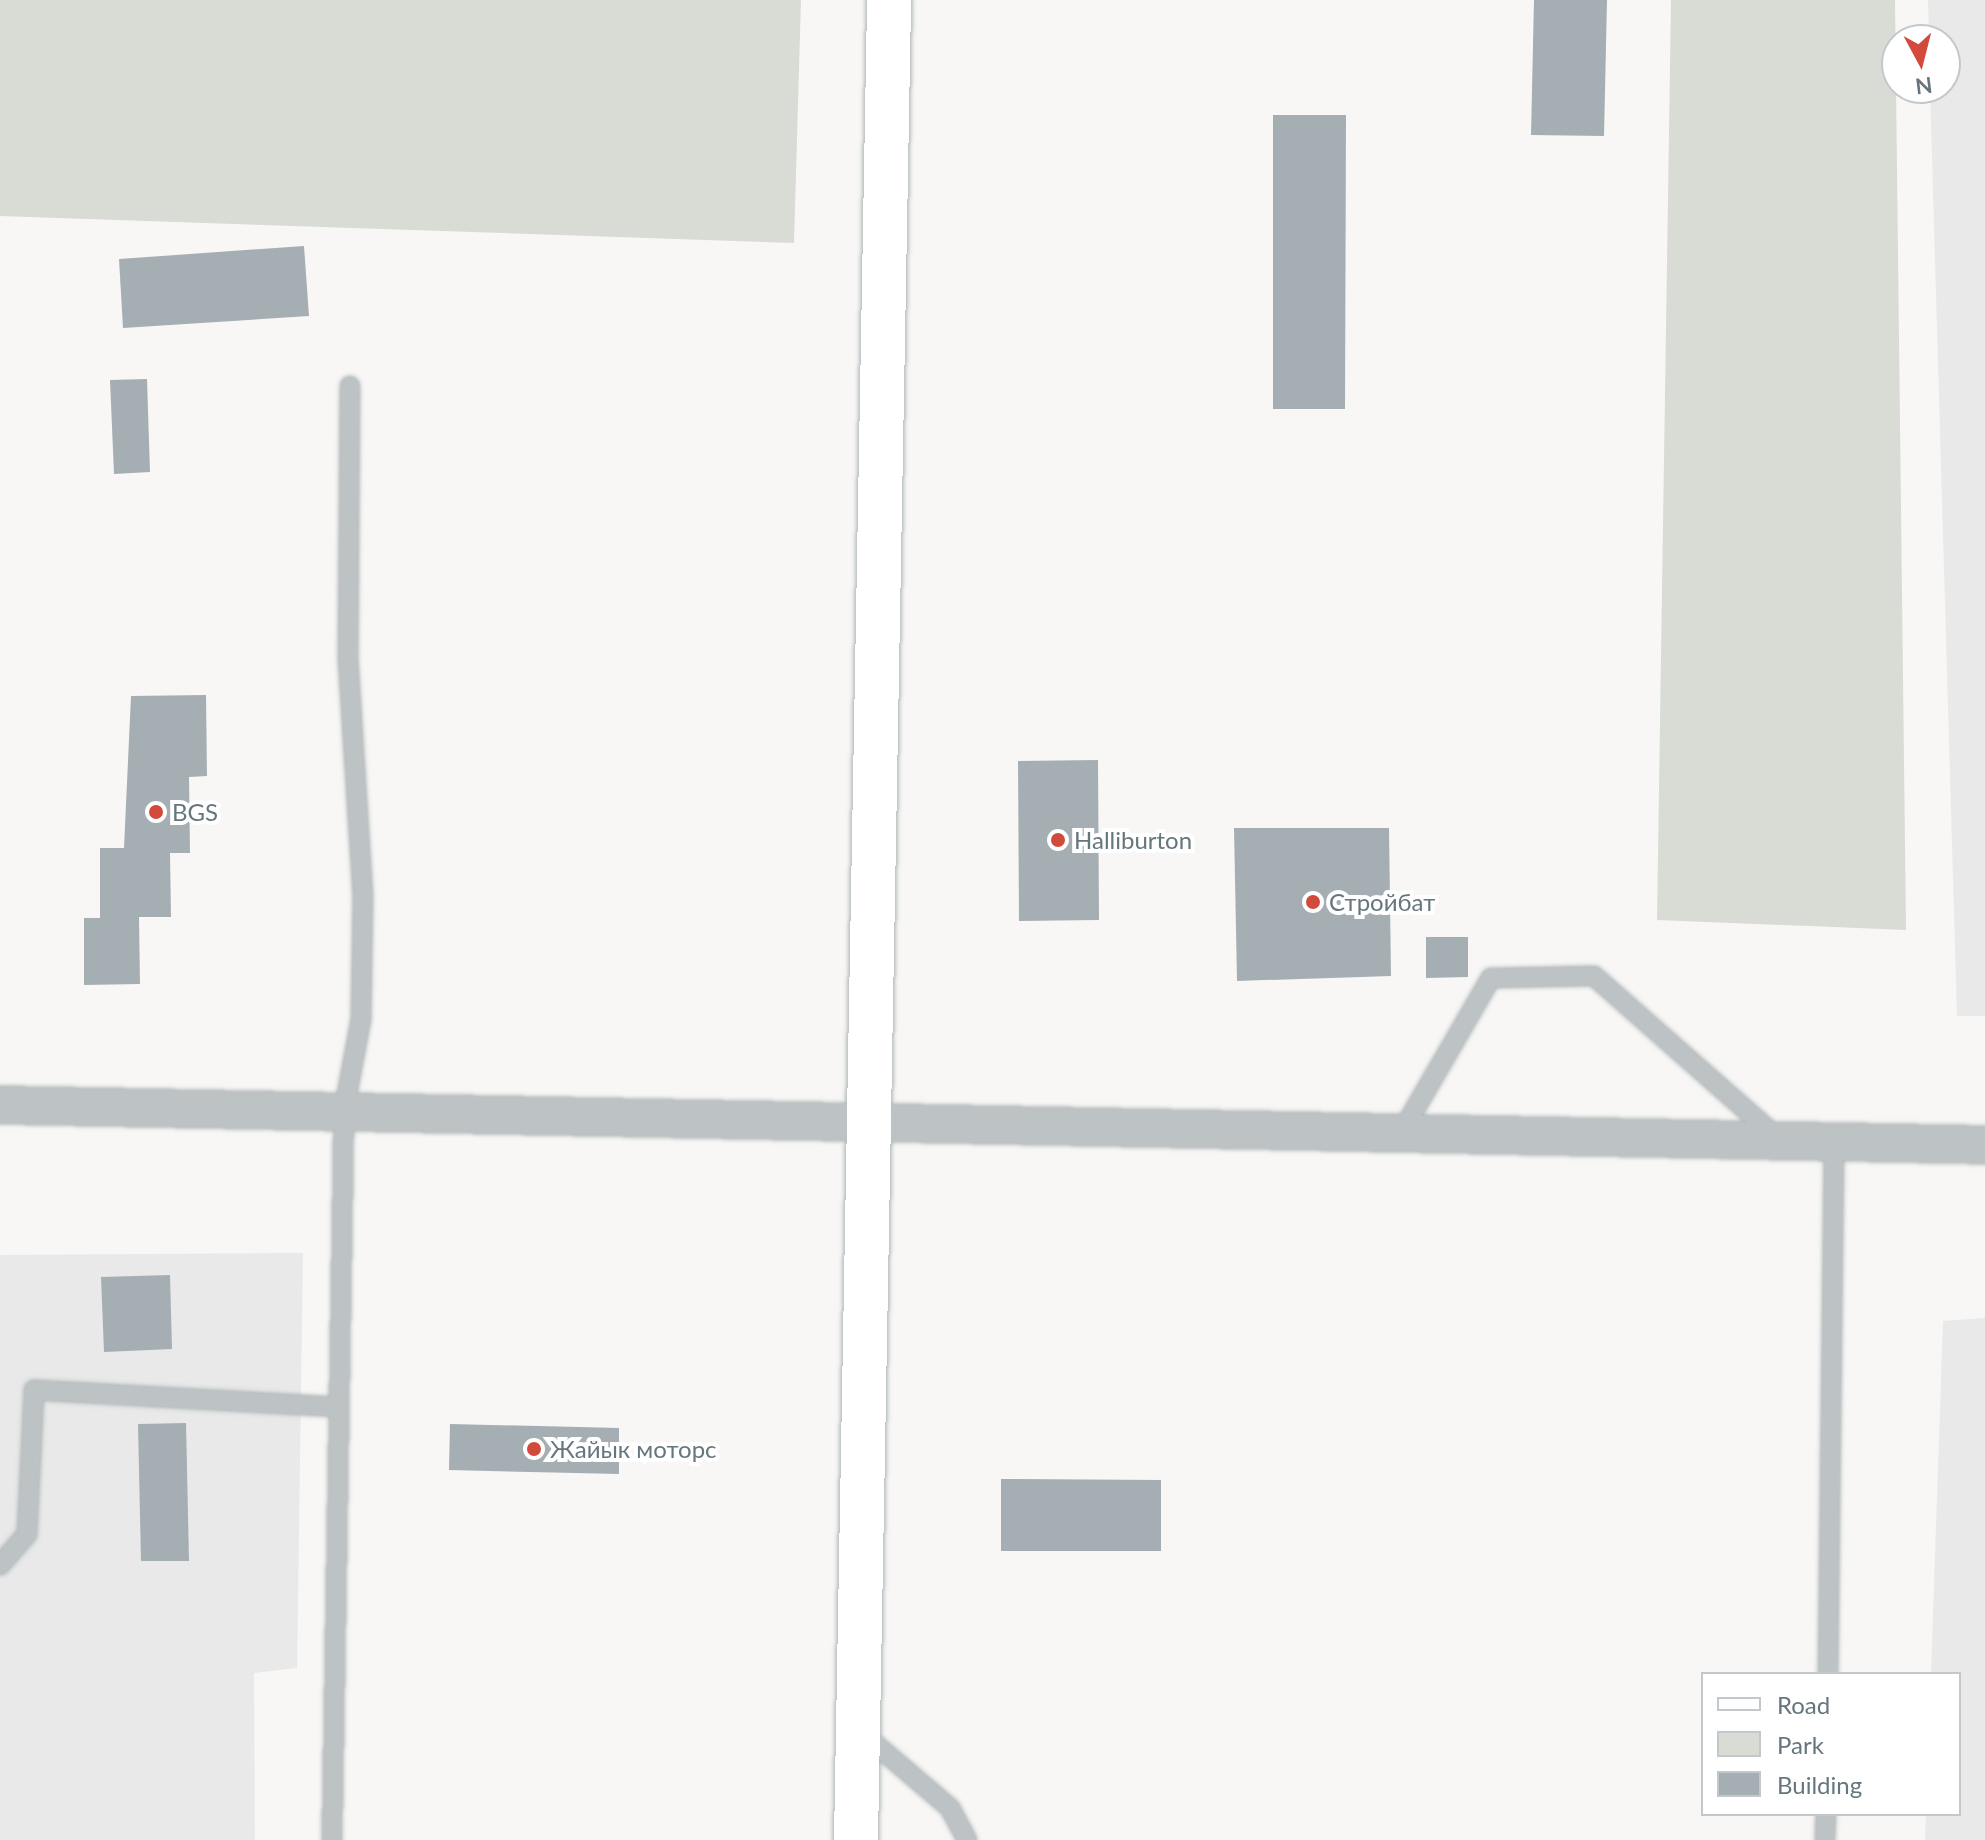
<!DOCTYPE html>
<meta charset="utf-8">
<style>
body{margin:0}
#map{position:relative;width:1985px;height:1840px;overflow:hidden;background:#f8f7f5;font-family:Lato,sans-serif}
div>[style]{position:absolute}
[style*='--x']{left:calc(var(--x)*1px);top:calc(var(--y)*1px);width:calc(var(--w)*1px);rotate:calc(var(--a)*1deg)}
.built>*{inset:0;background:#e8e9e8}
.green>*{inset:0;background:#d8dcd5}
.building>*{inset:0;background:#a5aeb2}
.roads{filter:drop-shadow(0 0 2px #afb6b9) drop-shadow(0 0 2px #afb6b9)}
.lane>*{height:18px;margin:-9px;padding:0 9px;transform-origin:9px;border-radius:9px;background:#bdc2c4}
.street>*{height:36px;margin:-18px;padding:0 18px;transform-origin:18px;border-radius:18px;background:#bdc2c4}
.secondary>*{height:44px;margin:-22px;padding:0 22px;transform-origin:22px;border-radius:22px;background:#fff}
.dots>*{width:22px;height:22px;translate:-50% -50%;box-sizing:border-box;border:4px solid #fff;border-radius:50%}
span{translate:-50% -50%;white-space:nowrap;text-align:center;line-height:1.15;-webkit-text-stroke:8px #fff;paint-order:stroke}
.poi-label{font-size:24px;color:#66767d}
.left{translate:0 -50%;text-align:left}
.legend{position:absolute;left:1701px;top:1672px;width:260px;height:144px;box-sizing:border-box;background:#fff;border:2px solid #c2c8cb;margin:0;padding:10px 14px;list-style:none;font-size:24px;color:#66767d}
.legend li{display:flex;align-items:center;gap:16px;height:40px}
.legend b{width:40px;border:2px solid #c2c8cb}
.north{position:absolute;left:1881px;top:24px;width:80px;height:80px;box-sizing:border-box;background:#fff;border:2px solid #c2c8cb;border-radius:50%;rotate:173deg;font-size:22px;font-weight:700;line-height:32px;text-align:center;color:#66767d}
.north::after{content:'';display:block;margin:auto;width:28px;height:36px;background:#d14a3c;clip-path:polygon(50% 0,100% 100%,50% 72%,0 100%)}
</style>
<div id="map">
<div class="built">
<div style="clip-path:polygon(1928px 0,1985px 0,1985px 1016px,1957px 1016px,1930px 88px,1945px 88px,1945px 40px,1929px 40px)"></div>
<div style="clip-path:polygon(303px 1253px,297px 1668px,254px 1673px,255px 1840px,0 1840px,0 1255px)"></div>
<div style="clip-path:polygon(1985px 1318px,1985px 1840px,1925px 1840px,1926px 1814px,1959px 1814px,1959px 1674px,1931px 1674px,1943px 1321px)"></div>
</div>
<div class="green">
<div style="clip-path:polygon(0 0,801px 0,794px 243px,0 216px)"></div>
<div style="clip-path:polygon(1671px 0,1895px 0,1906px 930px,1657px 920px)"></div>
</div>
<div class="building">
<div style="clip-path:polygon(1534px 0,1607px 0,1604px 136px,1531px 135px)"></div>
<div style="clip-path:polygon(1273px 115px,1346px 115px,1345px 409px,1273px 409px)"></div>
<div style="clip-path:polygon(304px 246px,309px 316px,123px 328px,119px 259px)"></div>
<div style="clip-path:polygon(147px 379px,150px 472px,114px 474px,110px 380px)"></div>
<div style="clip-path:polygon(206px 695px,207px 776px,189px 777px,190px 853px,170px 853px,171px 917px,139px 917px,140px 984px,84px 985px,84px 918px,100px 918px,100px 848px,124px 848px,131px 696px)"></div>
<div style="clip-path:polygon(1098px 760px,1099px 920px,1019px 921px,1018px 761px)"></div>
<div style="clip-path:polygon(1234px 828px,1389px 828px,1391px 976px,1237px 981px)"></div>
<div style="clip-path:polygon(1426px 937px,1468px 937px,1468px 977px,1426px 978px)"></div>
<div style="clip-path:polygon(170px 1275px,172px 1349px,104px 1352px,101px 1277px)"></div>
<div style="clip-path:polygon(186px 1423px,189px 1561px,141px 1561px,138px 1424px)"></div>
<div style="clip-path:polygon(450px 1424px,619px 1428px,619px 1474px,449px 1470px)"></div>
<div style="clip-path:polygon(1001px 1479px,1161px 1480px,1161px 1551px,1001px 1551px)"></div>
</div>
<div class="roads">
<div class="lane">
<div style="--x:1404;--y:1128;--w:173;--a:-59.9"></div>
<div style="--x:1491;--y:978;--w:103;--a:-1.1"></div>
<div style="--x:1594;--y:976;--w:245;--a:41.4"></div>
<div style="--x:0;--y:1565;--w:41;--a:-48.9"></div>
<div style="--x:27;--y:1534;--w:144;--a:-87.2"></div>
<div style="--x:34;--y:1390;--w:301;--a:3.2"></div>
<div style="--x:1828;--y:1674;--w:529;--a:-89.35"></div>
<div style="--x:861;--y:1732;--w:117;--a:40.5"></div>
<div style="--x:950;--y:1808;--w:36;--a:62"></div>
<div style="--x:332;--y:1840;--w:730;--a:-89.06"></div>
<div style="--x:344;--y:1110;--w:93;--a:-79.4"></div>
<div style="--x:361;--y:1019;--w:122;--a:-89.1"></div>
<div style="--x:363;--y:897;--w:240;--a:-93.6"></div>
<div style="--x:348;--y:657;--w:271;--a:-89.6"></div>
<div style="--x:1825;--y:1840;--w:26;--a:-88"></div>
</div>
<div class="street">
<div style="--x:0;--y:1105;--w:1985;--a:1.15"></div>
</div>
<div class="secondary">
<div style="--x:856;--y:1840;--w:1840;--a:-88.97"></div>
</div>
</div>
<div class="dots">
<div style="left:156px;top:812px;background:#d14a3c"></div>
<div style="left:1058px;top:840px;background:#d14a3c"></div>
<div style="left:1313px;top:902px;background:#d14a3c"></div>
<div style="left:534px;top:1449px;background:#d14a3c"></div>
</div>
<div class="poi-label">
<span class="left" style="left:172px;top:812px">BGS</span>
<span class="left" style="left:1074px;top:840px">Halliburton</span>
<span class="left" style="left:1329px;top:902px">Стройбат</span>
<span class="left" style="left:550px;top:1449px">Жайык моторс</span>
</div>
<ul class="legend">
<li><b style="height:10px;background:#fff"></b>Road</li>
<li><b style="height:22px;background:#d8dcd5"></b>Park</li>
<li><b style="height:22px;background:#a5aeb2"></b>Building</li>
</ul>
<div class="north">N</div>
</div>
